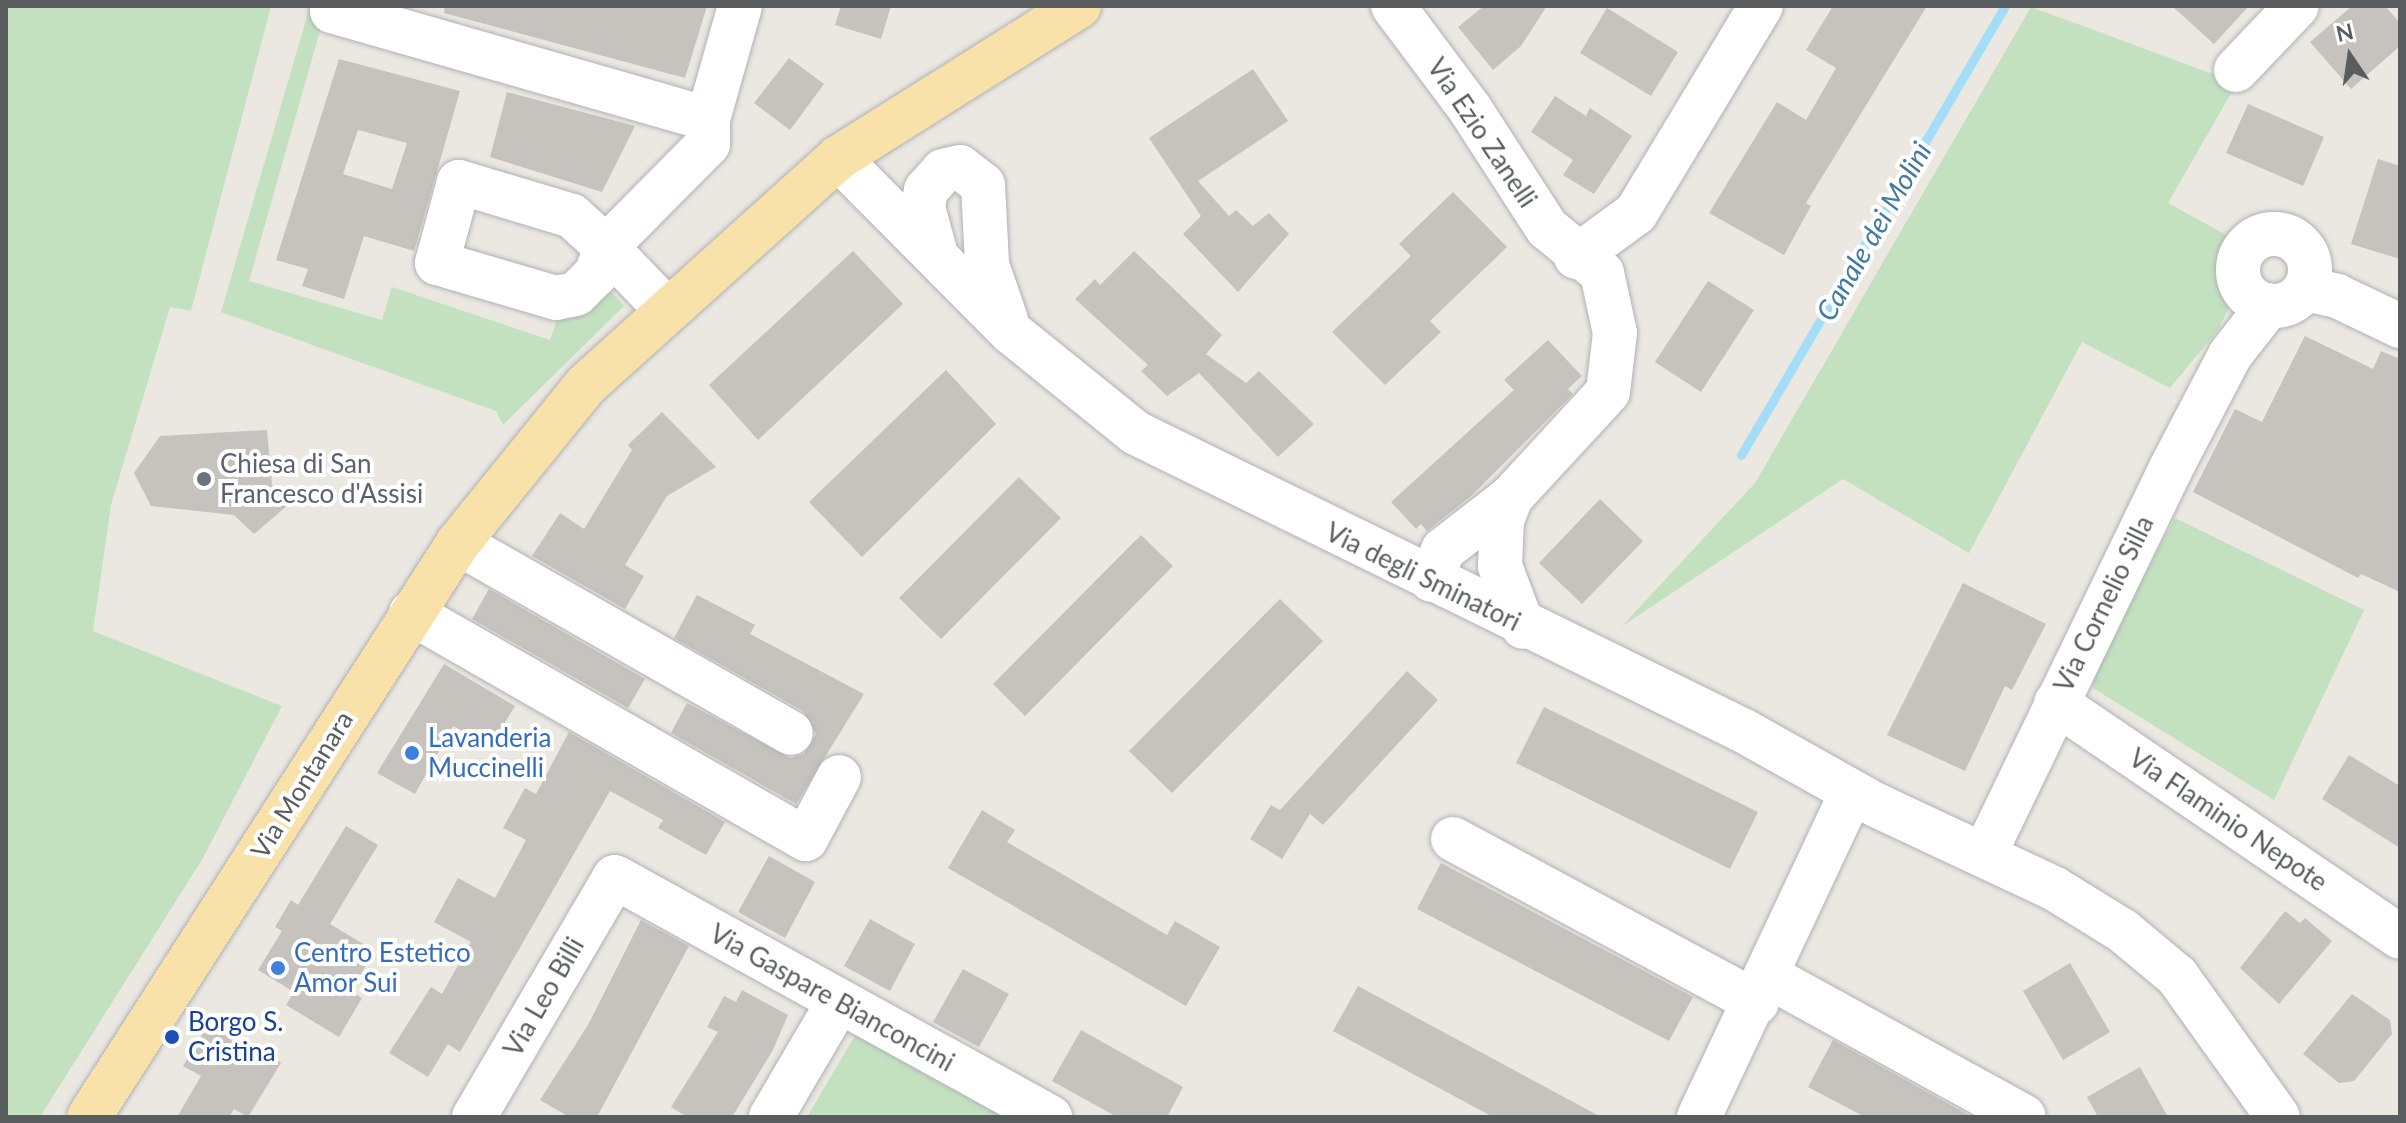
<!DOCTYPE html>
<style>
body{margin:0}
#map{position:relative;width:2406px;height:1123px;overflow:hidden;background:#ebe7e1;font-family:Lato,sans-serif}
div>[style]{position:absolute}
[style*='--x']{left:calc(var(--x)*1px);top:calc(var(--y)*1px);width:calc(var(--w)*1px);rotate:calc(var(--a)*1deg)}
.green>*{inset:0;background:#c3e1bf}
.stream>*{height:9px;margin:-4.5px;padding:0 4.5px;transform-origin:4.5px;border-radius:4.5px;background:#a4ddf7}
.building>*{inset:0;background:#c6c2bd}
.roads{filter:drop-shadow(0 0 2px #aeb2b5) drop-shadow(0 0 2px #aeb2b5)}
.minor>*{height:44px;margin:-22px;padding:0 22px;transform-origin:22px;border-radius:22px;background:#fff}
.minor>.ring{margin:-22px;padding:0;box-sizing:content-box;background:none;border:44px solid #fff;border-radius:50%}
.major>*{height:44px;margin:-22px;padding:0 22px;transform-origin:22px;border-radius:22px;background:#f8e2a9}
.dots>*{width:22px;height:22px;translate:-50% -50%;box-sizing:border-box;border:4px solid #fff;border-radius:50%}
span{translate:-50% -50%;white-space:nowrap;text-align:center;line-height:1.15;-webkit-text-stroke:8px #fff;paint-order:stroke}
.street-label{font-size:26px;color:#595d60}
.worship-label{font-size:26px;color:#5b616d}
.left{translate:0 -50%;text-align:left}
.shop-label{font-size:26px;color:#366cbe}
.transit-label{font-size:26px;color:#164399}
.water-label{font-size:28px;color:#417a9f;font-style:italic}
.frame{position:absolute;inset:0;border:8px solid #595d60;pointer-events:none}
.north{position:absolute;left:2310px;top:16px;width:80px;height:80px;-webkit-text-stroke:6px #fff;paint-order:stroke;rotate:347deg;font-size:22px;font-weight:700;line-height:32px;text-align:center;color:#595d60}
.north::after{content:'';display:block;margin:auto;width:28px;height:36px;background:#595d60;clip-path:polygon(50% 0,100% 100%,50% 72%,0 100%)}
</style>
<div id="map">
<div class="green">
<div style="clip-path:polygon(6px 6px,271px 6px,191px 311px,170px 307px,111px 505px,93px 631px,282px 706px,203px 858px,40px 1117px,6px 1117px)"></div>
<div style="clip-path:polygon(310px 6px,327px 6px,249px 281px,382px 320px,392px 287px,550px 340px,560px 311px,606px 285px,624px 306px,503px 425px,496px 411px,221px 312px)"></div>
<div style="clip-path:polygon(2031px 7px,2237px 83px,2168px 203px,2228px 236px,2219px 260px,2230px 305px,2218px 330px,2170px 388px,2082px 342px,1969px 553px,1843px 479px,1621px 627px,1755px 483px)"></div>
<div style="clip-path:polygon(2175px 518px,2364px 610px,2274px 800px,2093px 688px,2095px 666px)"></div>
<div style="clip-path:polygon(856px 1034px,1008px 1117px,807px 1117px)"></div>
</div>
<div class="stream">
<div style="--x:1741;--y:455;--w:521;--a:-59.55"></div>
</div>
<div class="building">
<div style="clip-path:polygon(445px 6px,707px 6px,685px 78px,444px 13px)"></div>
<div style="clip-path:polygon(841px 6px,891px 6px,881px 39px,835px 25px)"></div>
<div style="clip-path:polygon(1484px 6px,1547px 6px,1521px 46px,1493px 70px,1458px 27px)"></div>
<div style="clip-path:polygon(1833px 6px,1927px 6px,1806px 203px,1811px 206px,1784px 255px,1709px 213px,1777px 102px,1806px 120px,1836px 68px,1806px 50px)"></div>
<div style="clip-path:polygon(2172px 6px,2249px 6px,2214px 44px)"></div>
<div style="clip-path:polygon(2352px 6px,2385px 6px,2400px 23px,2400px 46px,2351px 89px,2310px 42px)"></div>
<div style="clip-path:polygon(1607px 8px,1678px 52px,1651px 96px,1580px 53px)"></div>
<div style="clip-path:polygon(789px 58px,824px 84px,790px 130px,754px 103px)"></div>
<div style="clip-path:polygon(evenodd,339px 59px,460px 91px,414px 251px,364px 236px,344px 299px,302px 286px,308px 269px,276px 260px,339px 59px,358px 130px,407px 143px,392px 189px,343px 174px,358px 130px)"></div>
<div style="clip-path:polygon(1253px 69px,1288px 121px,1198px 181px,1229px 216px,1236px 210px,1253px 226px,1269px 213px,1289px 234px,1238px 292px,1183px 234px,1201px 216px,1149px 138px)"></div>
<div style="clip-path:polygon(507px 92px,635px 126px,602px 192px,490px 157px)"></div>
<div style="clip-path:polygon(1555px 96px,1586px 116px,1590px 108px,1632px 136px,1594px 194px,1563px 175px,1573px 160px,1531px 132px)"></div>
<div style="clip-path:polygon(2248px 104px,2324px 137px,2303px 186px,2226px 153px)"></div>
<div style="clip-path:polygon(2378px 159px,2400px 166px,2400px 259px,2351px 244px)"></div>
<div style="clip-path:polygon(1453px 192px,1507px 247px,1430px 321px,1441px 332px,1385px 385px,1332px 332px,1411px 256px,1399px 244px)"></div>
<div style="clip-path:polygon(853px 251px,903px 304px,758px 440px,709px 385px)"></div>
<div style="clip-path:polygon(1134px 251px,1222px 335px,1206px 354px,1246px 383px,1259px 371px,1314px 424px,1278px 457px,1199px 373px,1167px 396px,1141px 371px,1148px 365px,1075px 299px,1095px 279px,1100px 285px)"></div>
<div style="clip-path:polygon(1708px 281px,1754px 310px,1701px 392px,1655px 362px)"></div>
<div style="clip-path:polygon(2305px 336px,2373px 369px,2381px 351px,2400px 359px,2400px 592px,2361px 574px,2358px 578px,2193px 492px,2235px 409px,2262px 422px)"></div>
<div style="clip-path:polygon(1548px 340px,1582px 376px,1568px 389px,1573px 394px,1471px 496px,1427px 531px,1421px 524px,1416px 529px,1391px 502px,1514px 390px,1504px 380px)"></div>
<div style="clip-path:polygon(946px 370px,996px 424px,862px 557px,809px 502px)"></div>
<div style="clip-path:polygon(662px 412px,716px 467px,667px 496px,625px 565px,644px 576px,625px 609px,532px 556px,560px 513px,584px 529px,632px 450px,628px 445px)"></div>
<div style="clip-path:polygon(267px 430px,272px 485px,294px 500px,254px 534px,234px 515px,151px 506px,134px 473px,160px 436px)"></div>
<div style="clip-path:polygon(1019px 477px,1061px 518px,941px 639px,899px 598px)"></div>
<div style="clip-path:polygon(1600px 499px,1643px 541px,1582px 604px,1539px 563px)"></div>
<div style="clip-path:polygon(1141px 535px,1173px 566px,1025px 716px,993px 684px)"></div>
<div style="clip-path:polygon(1963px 583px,2046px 624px,2012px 690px,2005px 686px,1965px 771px,1887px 735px)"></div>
<div style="clip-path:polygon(489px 589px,645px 679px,628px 708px,472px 619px)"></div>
<div style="clip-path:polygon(697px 595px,755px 625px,750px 634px,864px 694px,796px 804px,671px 733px,687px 703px,790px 758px,804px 754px,816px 734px,803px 711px,674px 638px)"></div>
<div style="clip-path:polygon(1280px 599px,1323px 641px,1172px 793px,1129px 751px)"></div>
<div style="clip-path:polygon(444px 664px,515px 706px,491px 746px,453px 726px,415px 794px,377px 773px)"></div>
<div style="clip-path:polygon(1407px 671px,1438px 700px,1323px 825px,1310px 814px,1282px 859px,1250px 839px,1271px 805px,1280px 810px)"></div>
<div style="clip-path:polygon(1544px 707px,1758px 812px,1730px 869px,1516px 763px)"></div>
<div style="clip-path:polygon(569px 732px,725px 822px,706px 855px,658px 828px,663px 820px,610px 791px,460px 1052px,448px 1044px,428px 1077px,389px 1053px,431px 987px,442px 994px,471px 942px,434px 922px,458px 878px,495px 898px,526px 840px,503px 828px,525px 788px,536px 794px)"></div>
<div style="clip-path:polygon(2349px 755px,2400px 786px,2400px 848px,2322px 799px)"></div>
<div style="clip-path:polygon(982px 810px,1015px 830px,1007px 842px,1167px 935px,1175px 921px,1220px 947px,1186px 1006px,948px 868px)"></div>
<div style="clip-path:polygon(346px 826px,378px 845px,330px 924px,375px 951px,351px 991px,362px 998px,339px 1037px,286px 1005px,294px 992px,258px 970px,282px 931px,275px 927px,291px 900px,298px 905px)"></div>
<div style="clip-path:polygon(769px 856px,815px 882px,785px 938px,738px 912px)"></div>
<div style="clip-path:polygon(1441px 863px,1693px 997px,1669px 1041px,1417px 909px)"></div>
<div style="clip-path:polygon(2285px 911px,2300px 923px,2305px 918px,2332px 941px,2279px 1004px,2240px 968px)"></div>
<div style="clip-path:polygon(870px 919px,915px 944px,890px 991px,844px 966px)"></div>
<div style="clip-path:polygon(641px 920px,689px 946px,597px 1117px,569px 1117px,540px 1100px,588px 1025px)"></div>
<div style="clip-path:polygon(2070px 963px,2110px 1032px,2063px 1060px,2023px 991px)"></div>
<div style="clip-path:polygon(963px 969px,1009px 994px,979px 1047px,933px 1022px)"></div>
<div style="clip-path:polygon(1358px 986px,1601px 1117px,1493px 1117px,1333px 1031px)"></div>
<div style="clip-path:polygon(742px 990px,788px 1015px,773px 1050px,732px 1117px,687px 1117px,671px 1107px,718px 1032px,707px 1027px,724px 996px,736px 1002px)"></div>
<div style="clip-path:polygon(2352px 994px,2390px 1020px,2392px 1034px,2354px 1081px,2339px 1083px,2303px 1054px)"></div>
<div style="clip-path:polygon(211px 1020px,281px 1063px,248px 1117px,234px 1109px,229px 1117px,177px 1117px,201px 1076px,183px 1066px)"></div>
<div style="clip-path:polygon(1081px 1030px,1183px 1087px,1167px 1117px,1117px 1117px,1052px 1081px)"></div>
<div style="clip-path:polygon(1833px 1040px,1972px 1117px,1865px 1117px,1808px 1087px)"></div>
<div style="clip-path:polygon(2140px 1067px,2168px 1117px,2098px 1117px,2087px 1097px)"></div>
</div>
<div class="roads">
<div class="minor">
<div style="--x:333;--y:6;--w:5;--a:101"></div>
<div style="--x:332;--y:11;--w:391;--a:16"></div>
<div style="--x:708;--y:119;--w:117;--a:-74.2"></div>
<div style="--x:1393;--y:6;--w:129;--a:53.2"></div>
<div style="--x:1470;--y:109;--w:142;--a:57.1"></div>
<div style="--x:1547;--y:228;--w:71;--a:39.3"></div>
<div style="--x:1602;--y:273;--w:61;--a:77.8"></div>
<div style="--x:1615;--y:333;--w:59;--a:96.8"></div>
<div style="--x:1608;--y:392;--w:143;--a:132.7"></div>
<div style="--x:1511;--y:497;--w:86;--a:142.1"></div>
<div style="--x:1443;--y:550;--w:32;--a:112"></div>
<div style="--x:2236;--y:70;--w:88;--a:-46.4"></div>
<div style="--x:838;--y:158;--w:247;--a:45.2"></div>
<div style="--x:1012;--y:333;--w:159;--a:38.9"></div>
<div style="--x:1136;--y:433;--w:677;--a:26.11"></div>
<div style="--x:1744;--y:731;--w:151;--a:29.3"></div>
<div style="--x:1876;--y:805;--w:198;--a:25.1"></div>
<div style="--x:2055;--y:889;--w:80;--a:31.7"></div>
<div style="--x:2123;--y:931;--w:70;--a:39.8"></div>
<div style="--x:2177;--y:976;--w:173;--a:54.4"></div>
<div style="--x:459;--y:182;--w:118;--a:16.7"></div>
<div style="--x:572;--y:216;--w:46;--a:42.4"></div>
<div style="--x:606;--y:247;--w:29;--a:110"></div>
<div style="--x:596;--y:274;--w:28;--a:135"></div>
<div style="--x:576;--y:294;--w:20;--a:169"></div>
<div style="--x:556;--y:298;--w:124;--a:-163.6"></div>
<div style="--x:437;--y:263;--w:84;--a:-74.8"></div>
<div class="ring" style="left:2238px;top:234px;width:28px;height:28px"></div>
<div style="--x:936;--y:255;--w:50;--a:-105.2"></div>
<div style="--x:923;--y:207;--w:17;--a:-80"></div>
<div style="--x:926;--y:190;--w:25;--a:-48"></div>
<div style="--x:943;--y:171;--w:17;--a:-13"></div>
<div style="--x:960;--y:167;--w:29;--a:38"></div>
<div style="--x:983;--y:185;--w:80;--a:87.1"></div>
<div style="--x:987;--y:265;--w:58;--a:70.9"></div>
<div style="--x:1576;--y:257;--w:74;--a:-36.3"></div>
<div style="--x:1636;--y:213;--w:242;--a:-58.9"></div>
<div style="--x:2305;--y:289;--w:33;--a:12"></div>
<div style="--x:2337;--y:296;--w:70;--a:25.5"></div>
<div style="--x:665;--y:308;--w:85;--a:-134"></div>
<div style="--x:606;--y:247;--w:145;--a:-45.3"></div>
<div style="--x:708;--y:144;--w:25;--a:-90"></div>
<div style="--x:1511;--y:497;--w:25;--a:111"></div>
<div style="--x:1502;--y:520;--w:46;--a:92.5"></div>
<div style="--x:1500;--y:566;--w:65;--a:69.3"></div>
<div style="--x:458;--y:543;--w:383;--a:29.7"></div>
<div style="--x:411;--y:613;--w:455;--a:29.8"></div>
<div style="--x:806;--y:839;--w:70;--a:-62"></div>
<div style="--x:2056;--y:703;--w:416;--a:34.2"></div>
<div style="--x:1453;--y:839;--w:345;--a:28.3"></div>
<div style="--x:1984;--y:855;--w:428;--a:-64.2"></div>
<div style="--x:2170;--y:470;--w:130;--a:-62.4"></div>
<div style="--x:2230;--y:355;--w:63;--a:-52"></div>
<div style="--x:1766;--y:975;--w:294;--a:28.8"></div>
<div style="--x:474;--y:1117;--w:278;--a:-59.6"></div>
<div style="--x:615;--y:877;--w:497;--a:28.9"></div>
<div style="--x:771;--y:1117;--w:132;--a:-59.6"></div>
<div style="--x:1699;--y:1117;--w:359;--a:-64.8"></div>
</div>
<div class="major">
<div style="--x:89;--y:1117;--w:682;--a:-57.26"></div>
<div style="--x:458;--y:543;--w:203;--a:-51"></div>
<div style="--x:586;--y:385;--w:339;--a:-42"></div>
<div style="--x:838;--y:158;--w:285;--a:-32.2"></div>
</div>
</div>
<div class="dots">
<div style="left:204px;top:479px;background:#6b7280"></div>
<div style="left:412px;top:753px;background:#3f7fe0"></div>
<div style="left:278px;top:968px;background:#3f7fe0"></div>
<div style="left:172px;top:1037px;background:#1a4fb4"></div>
</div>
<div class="street-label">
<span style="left:1482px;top:133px;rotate:56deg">Via Ezio Zanelli</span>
<span style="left:1423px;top:577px;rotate:26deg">Via degli Sminatori</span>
<span style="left:2104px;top:604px;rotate:-64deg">Via Cornelio Silla</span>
<span style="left:302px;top:785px;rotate:-58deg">Via Montanara</span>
<span style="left:2228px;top:820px;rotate:34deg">Via Flaminio Nepote</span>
<span style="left:544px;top:997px;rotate:-60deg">Via Leo Billi</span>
<span style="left:832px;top:998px;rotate:29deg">Via Gaspare Bianconcini</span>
</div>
<div class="worship-label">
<span class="left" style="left:220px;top:479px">Chiesa di San<br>Francesco d'Assisi</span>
</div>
<div class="shop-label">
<span class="left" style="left:428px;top:753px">Lavanderia<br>Muccinelli</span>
<span class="left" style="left:294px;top:968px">Centro Estetico<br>Amor Sui</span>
</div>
<div class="transit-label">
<span class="left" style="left:188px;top:1037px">Borgo S.<br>Cristina</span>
</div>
<div class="water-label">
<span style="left:1873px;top:231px;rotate:-60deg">Canale dei Molini</span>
</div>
<div class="frame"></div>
<div class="north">N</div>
</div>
